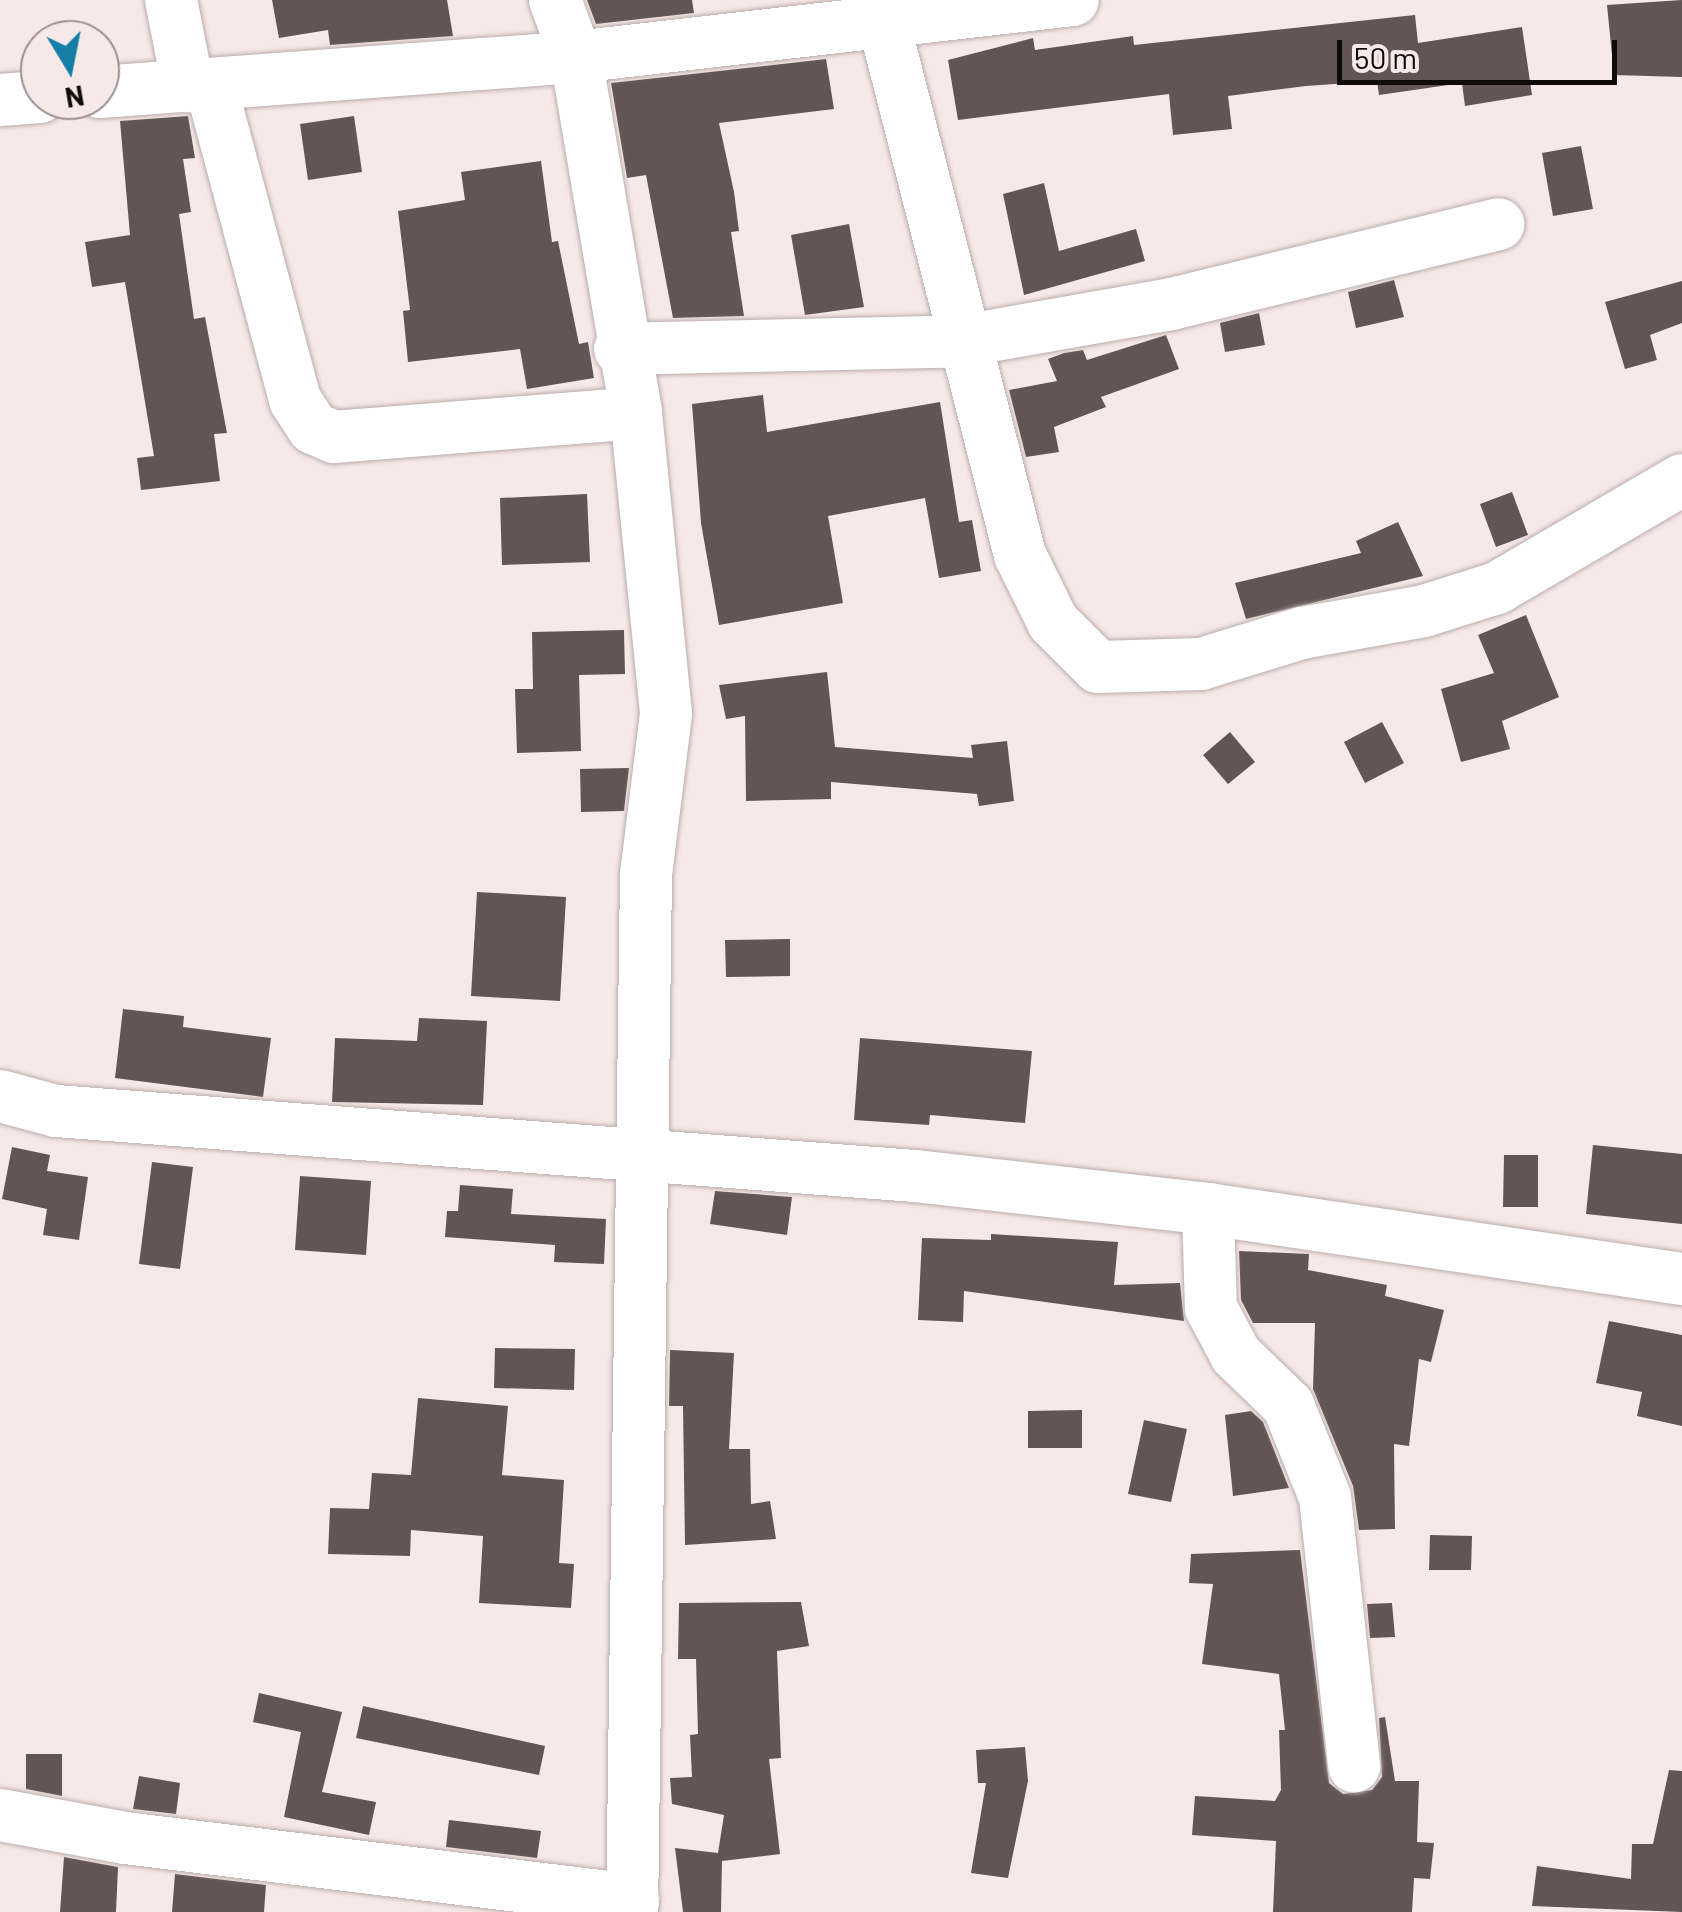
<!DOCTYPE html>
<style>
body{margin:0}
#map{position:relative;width:1682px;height:1912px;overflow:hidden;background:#f7e9e7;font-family:Barlow,sans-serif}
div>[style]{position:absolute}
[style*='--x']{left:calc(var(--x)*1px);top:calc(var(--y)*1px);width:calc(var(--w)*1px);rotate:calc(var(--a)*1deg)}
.building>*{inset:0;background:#615654}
.roads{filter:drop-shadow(0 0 2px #b9acab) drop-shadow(0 0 2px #b9acab)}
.minor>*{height:52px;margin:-26px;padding:0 26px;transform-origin:26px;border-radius:26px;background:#fff}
span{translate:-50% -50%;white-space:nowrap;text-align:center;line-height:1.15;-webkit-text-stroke:10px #f7e9e7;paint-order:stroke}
.north{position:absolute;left:20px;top:20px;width:100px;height:100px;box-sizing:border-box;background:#f7e9e7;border:2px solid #9a908f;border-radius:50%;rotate:170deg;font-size:28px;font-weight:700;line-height:40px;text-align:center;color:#0f0b0b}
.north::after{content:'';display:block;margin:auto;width:35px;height:45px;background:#147ea7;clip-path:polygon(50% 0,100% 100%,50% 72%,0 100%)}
.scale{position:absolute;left:1337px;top:40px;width:280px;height:45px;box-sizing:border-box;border:5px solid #0f0b0b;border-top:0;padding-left:12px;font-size:30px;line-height:35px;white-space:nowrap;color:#0f0b0b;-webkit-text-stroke:8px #f7e9e7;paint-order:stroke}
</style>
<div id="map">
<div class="building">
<div style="clip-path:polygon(272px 0,447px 0,453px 36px,330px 45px,328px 30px,279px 38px)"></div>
<div style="clip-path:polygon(587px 0,692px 0,694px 13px,596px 24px)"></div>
<div style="clip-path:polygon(1682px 0,1682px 77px,1614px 75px,1607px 5px)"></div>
<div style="clip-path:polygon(1415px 15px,1418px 43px,1522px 27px,1532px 95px,1465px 106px,1462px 83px,1379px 95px,1377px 81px,1306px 86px,1228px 96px,1232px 129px,1173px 135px,1169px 94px,958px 120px,948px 60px,1033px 38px,1035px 50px,1133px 36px,1134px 45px)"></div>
<div style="clip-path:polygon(826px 59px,834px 109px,719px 123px,734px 192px,739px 231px,731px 232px,744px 316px,673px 318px,646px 175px,627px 178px,611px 83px)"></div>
<div style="clip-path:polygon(188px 116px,195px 158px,183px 159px,191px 212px,179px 214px,194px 319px,205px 317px,227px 433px,214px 434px,220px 481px,141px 490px,137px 458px,154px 456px,125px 282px,92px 287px,85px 242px,130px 235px,120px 121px)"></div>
<div style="clip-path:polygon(354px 116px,362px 172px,308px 180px,300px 124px)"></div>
<div style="clip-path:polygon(1581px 146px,1593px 209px,1553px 216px,1542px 153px)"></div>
<div style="clip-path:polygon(541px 161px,552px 242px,558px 241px,579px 344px,588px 342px,594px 378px,527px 389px,520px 349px,408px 362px,403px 311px,410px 310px,398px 211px,465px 200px,461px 172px)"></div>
<div style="clip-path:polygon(1044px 183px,1059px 251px,1136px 229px,1145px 261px,1024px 295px,1003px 194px)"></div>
<div style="clip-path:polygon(849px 224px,864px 307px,805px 315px,791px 235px)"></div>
<div style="clip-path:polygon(1394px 280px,1404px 317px,1356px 328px,1348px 292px)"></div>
<div style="clip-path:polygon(1682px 281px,1682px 323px,1650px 335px,1657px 360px,1625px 369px,1605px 302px)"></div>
<div style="clip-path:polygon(1259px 313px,1265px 345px,1225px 352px,1220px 323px)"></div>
<div style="clip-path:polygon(1166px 335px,1179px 369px,1101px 397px,1106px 407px,1054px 427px,1059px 452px,1026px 457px,1009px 390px,1057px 381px,1048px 359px,1064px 353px,1083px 350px,1087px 360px)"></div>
<div style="clip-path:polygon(763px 395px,767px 432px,940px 402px,959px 522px,972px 520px,981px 571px,939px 578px,925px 498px,828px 516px,843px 603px,719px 625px,701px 523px,692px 404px)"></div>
<div style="clip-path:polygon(1512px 492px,1528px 535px,1496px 547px,1480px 504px)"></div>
<div style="clip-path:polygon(587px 494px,590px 562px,502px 565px,500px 498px)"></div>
<div style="clip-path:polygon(1398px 522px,1423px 576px,1246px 619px,1235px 583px,1361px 553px,1356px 541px)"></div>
<div style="clip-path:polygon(1526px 615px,1559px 697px,1502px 721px,1510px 749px,1461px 762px,1441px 689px,1494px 673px,1478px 635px)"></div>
<div style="clip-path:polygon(624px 630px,625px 674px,579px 675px,581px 751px,517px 753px,515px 689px,533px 689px,532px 632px)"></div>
<div style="clip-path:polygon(827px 672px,835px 747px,973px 758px,971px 745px,1007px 741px,1014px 801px,979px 806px,977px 794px,831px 782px,831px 799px,746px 801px,745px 716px,726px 719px,719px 685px)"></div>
<div style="clip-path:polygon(1382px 722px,1404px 763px,1365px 783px,1344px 742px)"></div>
<div style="clip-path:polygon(1230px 732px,1255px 762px,1228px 784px,1203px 755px)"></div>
<div style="clip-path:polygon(629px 768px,624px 811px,581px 812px,580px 769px)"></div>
<div style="clip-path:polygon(477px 892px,566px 897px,560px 1001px,471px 996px)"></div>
<div style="clip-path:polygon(790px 939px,790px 976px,726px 977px,725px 940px)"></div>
<div style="clip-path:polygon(123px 1009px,184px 1016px,183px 1027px,271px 1038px,263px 1097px,115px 1078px)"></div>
<div style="clip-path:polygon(419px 1018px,487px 1021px,483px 1105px,332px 1102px,335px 1038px,417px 1041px)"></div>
<div style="clip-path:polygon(860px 1038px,1032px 1051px,1025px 1123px,930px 1115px,929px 1125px,854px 1120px)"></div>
<div style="clip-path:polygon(1593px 1145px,1682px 1154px,1682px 1224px,1586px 1214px)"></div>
<div style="clip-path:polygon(12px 1147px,50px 1155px,47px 1171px,88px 1177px,79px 1240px,43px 1235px,47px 1209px,2px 1199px)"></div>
<div style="clip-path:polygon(1504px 1155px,1538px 1155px,1538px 1207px,1503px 1207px)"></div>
<div style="clip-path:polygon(152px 1162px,193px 1167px,180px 1269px,139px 1264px)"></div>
<div style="clip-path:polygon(300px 1176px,371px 1181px,366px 1255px,295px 1250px)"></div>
<div style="clip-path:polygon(460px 1185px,513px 1189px,511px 1214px,606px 1219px,604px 1264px,554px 1262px,555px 1245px,445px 1237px,447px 1211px,458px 1211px)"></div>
<div style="clip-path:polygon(715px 1191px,792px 1197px,787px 1235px,710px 1224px)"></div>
<div style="clip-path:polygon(991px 1234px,1118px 1242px,1114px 1285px,1180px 1283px,1184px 1321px,964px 1291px,963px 1322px,918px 1320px,922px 1238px,991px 1240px)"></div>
<div style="clip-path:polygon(1239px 1251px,1309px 1254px,1308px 1270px,1387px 1285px,1385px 1296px,1444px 1310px,1431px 1362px,1419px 1359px,1409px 1446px,1394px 1444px,1395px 1529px,1359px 1530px,1353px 1486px,1313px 1389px,1315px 1323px,1253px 1323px,1241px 1300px)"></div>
<div style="clip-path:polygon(1609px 1321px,1682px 1335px,1682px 1426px,1637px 1416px,1642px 1392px,1596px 1383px)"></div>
<div style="clip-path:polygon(495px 1348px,575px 1349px,574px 1390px,494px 1388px)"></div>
<div style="clip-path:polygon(670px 1350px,734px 1353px,729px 1449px,750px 1449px,751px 1504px,770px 1501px,776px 1539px,685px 1545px,683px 1406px,669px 1406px)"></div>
<div style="clip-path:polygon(418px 1398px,508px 1406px,502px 1475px,564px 1480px,559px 1563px,574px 1564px,571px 1608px,479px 1603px,483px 1536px,411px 1530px,410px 1556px,328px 1554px,330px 1508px,369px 1509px,372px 1473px,411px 1475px)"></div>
<div style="clip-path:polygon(1082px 1410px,1082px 1448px,1028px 1448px,1028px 1411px)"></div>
<div style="clip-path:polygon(1251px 1411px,1263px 1422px,1289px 1488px,1233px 1496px,1225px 1415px)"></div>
<div style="clip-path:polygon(1144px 1420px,1187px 1429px,1171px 1502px,1128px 1494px)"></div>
<div style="clip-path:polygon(1430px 1535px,1472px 1536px,1471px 1570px,1429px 1570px)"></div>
<div style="clip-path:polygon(1300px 1550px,1329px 1783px,1343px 1794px,1372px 1790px,1382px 1777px,1379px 1718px,1385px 1717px,1395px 1781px,1419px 1781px,1417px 1842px,1434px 1843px,1430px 1879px,1414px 1878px,1412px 1912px,1273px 1912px,1276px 1841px,1192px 1835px,1195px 1796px,1275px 1801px,1281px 1790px,1279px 1730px,1285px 1730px,1279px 1674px,1202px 1664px,1213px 1584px,1189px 1583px,1191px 1554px)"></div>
<div style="clip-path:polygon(801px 1602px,809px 1646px,777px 1651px,781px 1758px,769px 1759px,780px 1854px,722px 1861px,721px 1912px,683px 1912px,675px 1848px,718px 1853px,724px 1815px,672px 1804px,670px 1778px,692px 1777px,690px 1735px,698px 1734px,696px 1659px,678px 1659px,679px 1603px)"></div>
<div style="clip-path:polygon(1392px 1603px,1395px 1637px,1370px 1638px,1367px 1604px)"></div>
<div style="clip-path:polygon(259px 1693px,342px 1712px,322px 1792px,376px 1802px,369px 1835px,284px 1817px,301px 1732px,253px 1722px)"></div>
<div style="clip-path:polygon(363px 1706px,545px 1746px,539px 1775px,356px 1738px)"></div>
<div style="clip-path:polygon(1025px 1747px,1028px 1781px,1008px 1878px,971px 1873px,986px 1783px,978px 1783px,976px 1750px)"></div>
<div style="clip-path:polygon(26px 1754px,62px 1754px,62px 1796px,26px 1789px)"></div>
<div style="clip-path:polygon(1669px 1770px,1682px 1771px,1682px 1912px,1532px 1906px,1537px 1866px,1631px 1879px,1632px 1844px,1653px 1844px)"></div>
<div style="clip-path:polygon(139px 1776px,180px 1783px,176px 1814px,133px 1809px)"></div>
<div style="clip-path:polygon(449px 1820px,541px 1831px,537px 1858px,446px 1847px)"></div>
<div style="clip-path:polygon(64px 1857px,118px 1867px,116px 1912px,60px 1912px)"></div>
<div style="clip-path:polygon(175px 1874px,266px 1885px,264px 1912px,172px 1912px)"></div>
</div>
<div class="roads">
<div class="minor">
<div style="--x:171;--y:0;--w:88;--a:78.8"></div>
<div style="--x:555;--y:0;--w:61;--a:69.8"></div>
<div style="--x:576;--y:57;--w:361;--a:80.4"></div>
<div style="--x:636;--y:413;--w:302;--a:84.3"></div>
<div style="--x:666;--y:714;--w:161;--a:97.1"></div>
<div style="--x:646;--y:874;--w:1038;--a:90.77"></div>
<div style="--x:878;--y:0;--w:573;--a:75.65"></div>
<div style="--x:1020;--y:555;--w:75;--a:63.8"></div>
<div style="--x:1053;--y:622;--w:64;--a:45"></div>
<div style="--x:1098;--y:667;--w:103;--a:-1.7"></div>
<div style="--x:1201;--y:664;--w:106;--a:-17.1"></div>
<div style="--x:1302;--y:633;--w:124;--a:-10.2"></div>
<div style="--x:1424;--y:611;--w:77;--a:-17.5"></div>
<div style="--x:1497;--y:588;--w:214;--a:-30.3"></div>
<div style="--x:211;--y:86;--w:325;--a:75"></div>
<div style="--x:295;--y:400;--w:33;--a:57"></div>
<div style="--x:313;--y:428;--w:23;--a:23"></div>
<div style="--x:334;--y:437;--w:303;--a:-4.5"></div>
<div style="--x:100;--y:92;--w:477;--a:-4.2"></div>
<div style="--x:576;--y:57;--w:500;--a:-6.54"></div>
<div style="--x:0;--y:100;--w:40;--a:-4.3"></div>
<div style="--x:620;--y:349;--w:342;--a:-1.3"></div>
<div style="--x:962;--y:341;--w:212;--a:-10"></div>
<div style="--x:1171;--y:304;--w:337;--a:-13.7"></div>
<div style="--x:0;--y:1096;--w:58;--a:15"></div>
<div style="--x:56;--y:1111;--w:861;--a:4.33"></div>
<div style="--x:915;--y:1176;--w:295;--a:6.4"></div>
<div style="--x:1208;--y:1209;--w:479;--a:8.4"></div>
<div style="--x:1208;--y:1209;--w:99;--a:88.3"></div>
<div style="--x:1211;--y:1308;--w:53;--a:62"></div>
<div style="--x:1236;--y:1355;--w:72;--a:43.9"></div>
<div style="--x:1288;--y:1405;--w:99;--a:68.1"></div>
<div style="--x:1325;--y:1497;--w:271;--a:83.8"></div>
<div style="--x:0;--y:1815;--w:127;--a:10.4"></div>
<div style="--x:125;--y:1838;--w:512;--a:6.96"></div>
</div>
</div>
<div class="north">N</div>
<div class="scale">50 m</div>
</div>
